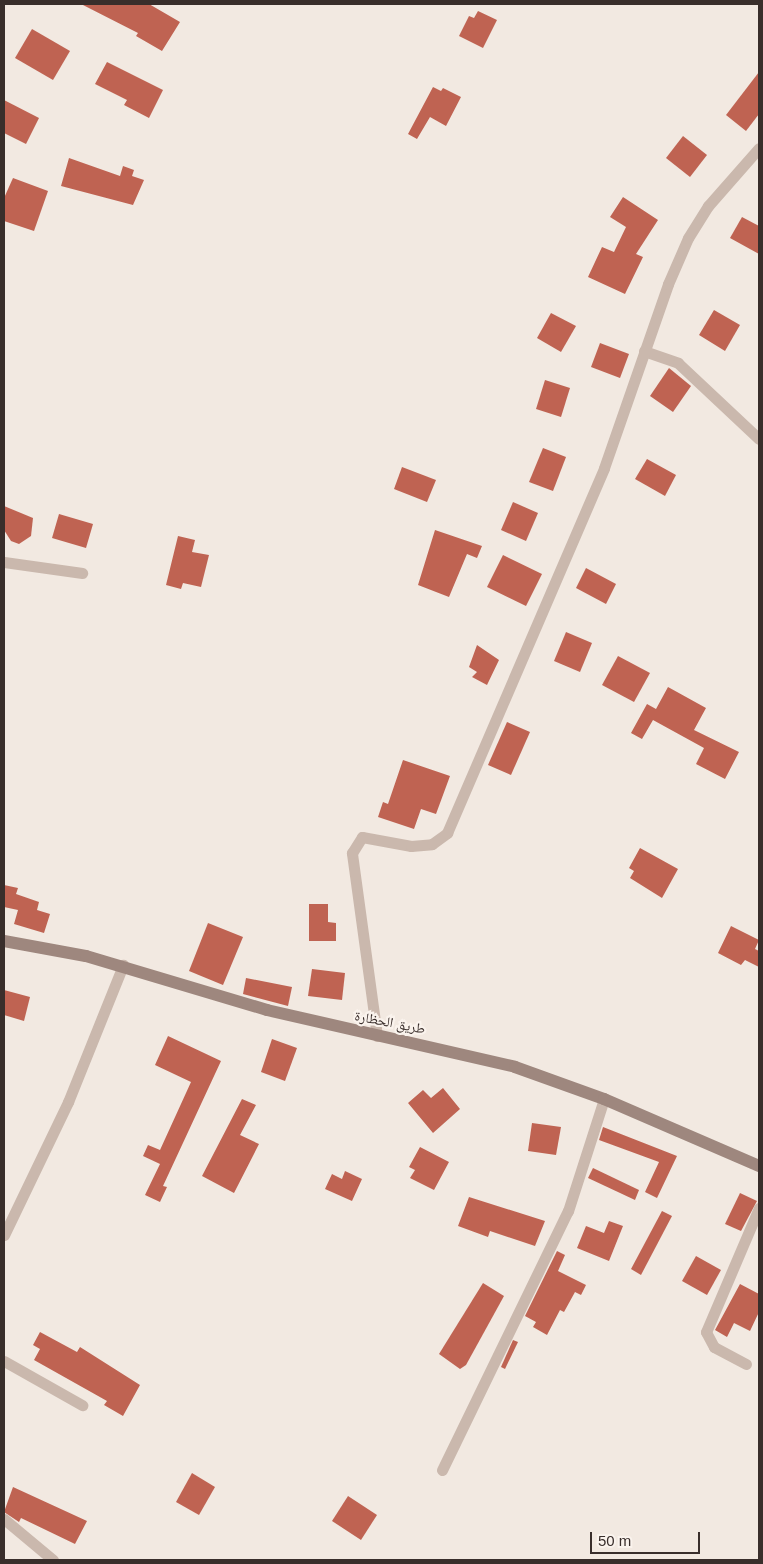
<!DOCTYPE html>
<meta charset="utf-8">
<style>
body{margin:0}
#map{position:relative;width:763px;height:1564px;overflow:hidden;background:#f2e9e1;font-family:Arial,"Noto Naskh Arabic",sans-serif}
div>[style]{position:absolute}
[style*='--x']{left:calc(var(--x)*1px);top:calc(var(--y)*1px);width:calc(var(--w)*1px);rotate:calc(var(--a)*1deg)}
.building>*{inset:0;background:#bf6352}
.street>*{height:11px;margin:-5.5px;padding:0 5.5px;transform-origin:5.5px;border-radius:5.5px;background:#cab8ad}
.secondary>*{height:12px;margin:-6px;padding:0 6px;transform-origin:6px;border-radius:6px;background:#9e877e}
span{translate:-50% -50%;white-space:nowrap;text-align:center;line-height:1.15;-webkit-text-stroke:4.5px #faf3ed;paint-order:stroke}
.street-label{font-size:14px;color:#392e2b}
.frame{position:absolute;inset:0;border:5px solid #392e2b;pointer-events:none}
.scale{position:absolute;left:590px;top:1532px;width:110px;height:22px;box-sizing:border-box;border:2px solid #392e2b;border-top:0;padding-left:6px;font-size:15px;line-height:18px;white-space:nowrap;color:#392e2b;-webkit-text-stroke:4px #faf3ed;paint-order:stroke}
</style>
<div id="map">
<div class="building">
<div style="clip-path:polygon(81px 4px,149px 4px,180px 22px,162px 51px,136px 36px,138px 33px)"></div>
<div style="clip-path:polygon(478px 11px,497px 20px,483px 48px,459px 36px,469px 16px,474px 18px)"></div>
<div style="clip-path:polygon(32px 29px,70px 51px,53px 80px,15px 58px)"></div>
<div style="clip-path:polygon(107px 62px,163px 90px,149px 118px,124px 105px,127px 100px,95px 84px)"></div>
<div style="clip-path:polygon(759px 72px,759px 114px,746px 131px,726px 115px)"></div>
<div style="clip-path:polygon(433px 87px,441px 91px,443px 88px,461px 97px,446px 126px,430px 117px,417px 139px,408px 134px)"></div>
<div style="clip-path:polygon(4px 100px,39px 118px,26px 144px,4px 133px)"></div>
<div style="clip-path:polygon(683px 136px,707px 155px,690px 177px,666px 158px)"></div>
<div style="clip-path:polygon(69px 158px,120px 176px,123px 166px,134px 170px,132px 176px,144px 180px,133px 205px,61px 186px)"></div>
<div style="clip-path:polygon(13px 178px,48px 191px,34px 231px,4px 221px,4px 198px)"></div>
<div style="clip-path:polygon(623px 197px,658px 220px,636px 254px,643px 257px,625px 294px,588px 277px,602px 247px,614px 252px,626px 227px,610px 217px)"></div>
<div style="clip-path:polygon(742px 217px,759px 226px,759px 254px,730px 238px)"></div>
<div style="clip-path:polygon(714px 310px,740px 325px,725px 351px,699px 335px)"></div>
<div style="clip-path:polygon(551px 313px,576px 326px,561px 352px,537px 338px)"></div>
<div style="clip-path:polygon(600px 343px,629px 354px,620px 378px,591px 367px)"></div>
<div style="clip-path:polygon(669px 368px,691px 386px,673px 412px,650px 396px)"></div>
<div style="clip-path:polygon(545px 380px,570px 388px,561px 417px,536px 409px)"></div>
<div style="clip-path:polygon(543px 448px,566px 457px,553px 491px,529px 482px)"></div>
<div style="clip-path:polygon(647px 459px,676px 475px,665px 496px,635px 479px)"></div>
<div style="clip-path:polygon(402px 467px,436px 480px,427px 502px,394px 489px)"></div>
<div style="clip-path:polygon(513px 502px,538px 513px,526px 541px,501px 530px)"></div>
<div style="clip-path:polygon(4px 506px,33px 518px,31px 536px,19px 544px,11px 541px,4px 530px)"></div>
<div style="clip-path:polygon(59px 514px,93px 524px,86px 548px,52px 538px)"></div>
<div style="clip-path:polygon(435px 530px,482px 546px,477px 558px,467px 554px,449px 597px,418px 585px)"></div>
<div style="clip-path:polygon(178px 536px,195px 540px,192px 552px,209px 555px,201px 587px,183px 583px,181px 589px,166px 585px)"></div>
<div style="clip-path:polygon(503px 555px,542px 574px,526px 606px,487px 587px)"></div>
<div style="clip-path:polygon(586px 568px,616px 584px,606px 604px,576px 588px)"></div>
<div style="clip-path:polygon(566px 632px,592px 643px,580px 672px,554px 661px)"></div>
<div style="clip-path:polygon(477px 645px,499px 660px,487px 685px,472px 677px,477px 672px,469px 667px)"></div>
<div style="clip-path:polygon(618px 656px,650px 673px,634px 702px,602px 685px)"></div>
<div style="clip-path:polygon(668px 687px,706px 708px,694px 730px,739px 752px,725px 779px,696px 764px,704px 748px,653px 720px,642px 739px,631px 733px,647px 704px,656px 709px)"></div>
<div style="clip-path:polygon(507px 722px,530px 732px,511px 775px,488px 765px)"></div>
<div style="clip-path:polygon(403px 760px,450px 776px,436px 814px,421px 809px,414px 829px,378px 817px,383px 802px,388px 804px)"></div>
<div style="clip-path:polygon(640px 848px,678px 869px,662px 898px,630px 878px,634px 871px,629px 868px)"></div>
<div style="clip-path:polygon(4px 885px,18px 888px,16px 894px,39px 902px,37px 910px,50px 914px,44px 933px,14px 924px,18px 910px,4px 907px)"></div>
<div style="clip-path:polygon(309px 904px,328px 904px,328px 922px,336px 923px,336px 941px,309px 941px)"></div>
<div style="clip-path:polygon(208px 923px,243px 937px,223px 985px,189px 971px)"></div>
<div style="clip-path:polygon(731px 926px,759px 940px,755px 949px,759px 951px,759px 967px,745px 960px,741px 965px,718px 953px)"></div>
<div style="clip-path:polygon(312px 969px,345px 973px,342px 1000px,308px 996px)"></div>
<div style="clip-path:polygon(246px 978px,292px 987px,288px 1006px,243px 994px)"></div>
<div style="clip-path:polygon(4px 990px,30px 997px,24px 1021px,4px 1015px)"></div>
<div style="clip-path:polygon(168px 1036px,221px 1061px,163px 1186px,167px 1187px,160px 1202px,145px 1195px,160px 1164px,143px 1156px,148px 1145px,160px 1150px,191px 1082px,155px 1065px)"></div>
<div style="clip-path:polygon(272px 1039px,297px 1048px,285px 1081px,261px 1072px)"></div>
<div style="clip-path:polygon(443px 1088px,460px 1109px,433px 1133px,408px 1103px,423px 1090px,431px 1098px)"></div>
<div style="clip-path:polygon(242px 1099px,256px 1105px,240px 1135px,259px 1144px,234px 1193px,202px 1176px)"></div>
<div style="clip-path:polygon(532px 1123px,561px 1127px,556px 1155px,528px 1151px)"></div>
<div style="clip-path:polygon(603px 1127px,677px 1156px,657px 1198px,645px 1192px,659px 1162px,599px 1140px)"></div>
<div style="clip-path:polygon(420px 1147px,449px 1162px,434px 1190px,410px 1178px,415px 1170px,409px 1167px)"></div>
<div style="clip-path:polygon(593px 1168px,639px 1190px,635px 1200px,588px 1178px)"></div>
<div style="clip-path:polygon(345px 1171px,362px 1179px,352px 1201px,325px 1189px,332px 1174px,342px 1179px)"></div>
<div style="clip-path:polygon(740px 1193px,757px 1201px,741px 1231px,725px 1224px)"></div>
<div style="clip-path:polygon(469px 1197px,545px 1221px,535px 1246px,490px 1231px,488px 1237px,458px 1226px)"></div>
<div style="clip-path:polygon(662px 1211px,672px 1216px,641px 1275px,631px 1269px)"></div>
<div style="clip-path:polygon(609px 1221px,623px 1226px,609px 1261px,577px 1248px,586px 1226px,604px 1233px)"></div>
<div style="clip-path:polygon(557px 1251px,565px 1255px,558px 1271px,586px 1285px,581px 1295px,575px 1292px,564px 1312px,560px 1310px,547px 1335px,533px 1327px,536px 1322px,525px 1316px)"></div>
<div style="clip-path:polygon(696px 1256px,721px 1270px,707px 1295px,682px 1281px)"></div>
<div style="clip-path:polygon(483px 1283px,504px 1296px,466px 1365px,460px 1369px,439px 1354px)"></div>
<div style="clip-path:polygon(740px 1284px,759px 1294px,759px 1312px,750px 1331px,734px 1323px,727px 1337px,715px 1330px)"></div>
<div style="clip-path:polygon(40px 1332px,77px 1352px,80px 1347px,140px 1385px,123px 1416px,104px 1405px,107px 1401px,34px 1360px,40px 1349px,33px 1345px)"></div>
<div style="clip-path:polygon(513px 1340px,518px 1342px,505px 1369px,501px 1367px)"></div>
<div style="clip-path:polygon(192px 1473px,215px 1487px,199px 1515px,176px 1502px)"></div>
<div style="clip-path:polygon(13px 1487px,87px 1521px,75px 1544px,21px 1518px,19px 1522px,4px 1512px)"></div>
<div style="clip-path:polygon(348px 1496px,377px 1515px,361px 1540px,332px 1521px)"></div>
</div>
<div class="street">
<div style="--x:644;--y:351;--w:36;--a:19"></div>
<div style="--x:678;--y:363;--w:111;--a:43.2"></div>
<div style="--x:4;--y:562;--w:79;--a:8"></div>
<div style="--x:377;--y:1036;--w:185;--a:-97.8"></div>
<div style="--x:352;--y:853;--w:19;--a:-58"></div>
<div style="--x:362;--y:837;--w:50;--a:10.4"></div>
<div style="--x:411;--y:846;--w:21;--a:-5"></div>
<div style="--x:432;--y:844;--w:19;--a:-36"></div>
<div style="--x:447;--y:833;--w:397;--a:-66.7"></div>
<div style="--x:604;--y:468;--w:195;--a:-70.8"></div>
<div style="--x:668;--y:284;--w:50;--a:-66.5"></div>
<div style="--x:688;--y:238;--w:38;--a:-58"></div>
<div style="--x:708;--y:206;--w:77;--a:-48.7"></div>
<div style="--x:4;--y:1235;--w:148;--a:-64.3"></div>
<div style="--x:68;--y:1102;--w:148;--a:-68.1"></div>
<div style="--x:4;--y:1361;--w:90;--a:29.4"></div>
<div style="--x:746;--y:1364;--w:36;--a:-152"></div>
<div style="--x:714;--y:1347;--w:17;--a:-118"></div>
<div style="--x:706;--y:1332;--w:135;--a:-66.9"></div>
<div style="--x:442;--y:1470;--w:288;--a:-64.1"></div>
<div style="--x:568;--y:1211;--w:118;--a:-72.2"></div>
<div style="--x:4;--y:1519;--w:64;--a:39.9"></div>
</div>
<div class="secondary">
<div style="--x:4;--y:941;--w:83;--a:10.4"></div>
<div style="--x:86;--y:956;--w:189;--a:16.6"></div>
<div style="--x:267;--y:1010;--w:254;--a:12.9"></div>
<div style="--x:515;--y:1067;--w:95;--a:19.8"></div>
<div style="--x:604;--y:1099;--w:169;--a:23.4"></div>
</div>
<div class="street-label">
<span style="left:390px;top:1022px;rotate:11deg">طريق الحظارة</span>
</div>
<div class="frame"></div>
<div class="scale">50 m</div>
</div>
